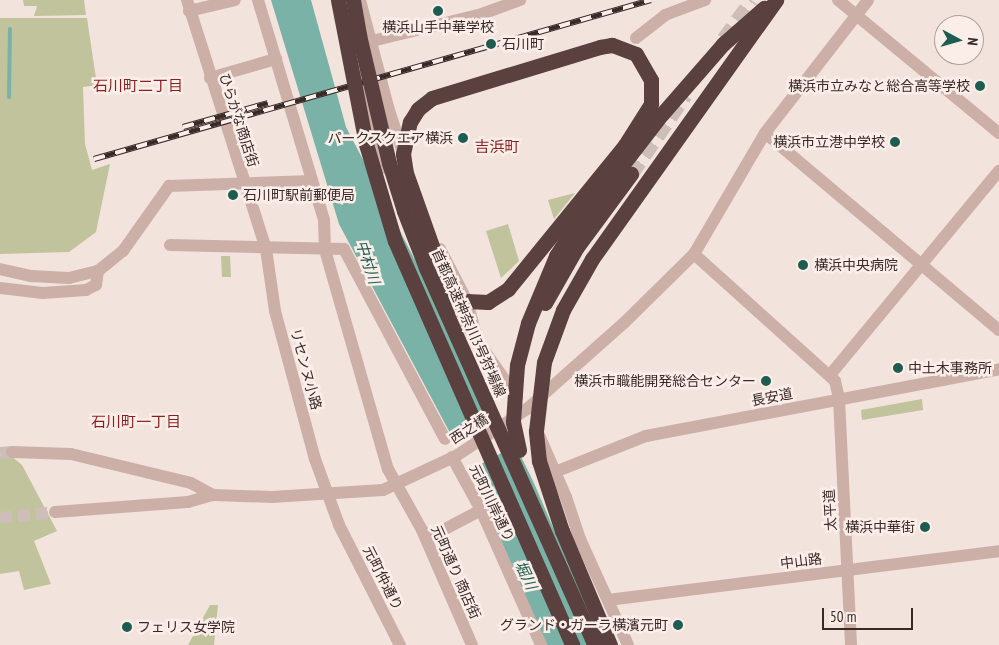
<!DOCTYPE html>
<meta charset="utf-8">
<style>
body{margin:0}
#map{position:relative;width:999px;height:645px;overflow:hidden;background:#f3e3dd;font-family:"PT Sans Narrow","Noto Sans JP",sans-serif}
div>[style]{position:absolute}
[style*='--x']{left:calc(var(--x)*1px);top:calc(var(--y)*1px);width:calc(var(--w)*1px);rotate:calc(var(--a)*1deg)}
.green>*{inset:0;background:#c0c39c}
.water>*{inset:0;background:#7ab2a7}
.pier>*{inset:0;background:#f3e3dd}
.stream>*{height:4px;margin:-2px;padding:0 2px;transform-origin:2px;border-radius:2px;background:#7ab2a7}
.minor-tunnel>*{height:12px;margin-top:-6px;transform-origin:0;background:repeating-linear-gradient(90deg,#cebeb9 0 12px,transparent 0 18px)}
.highway-tunnel>*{height:15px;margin-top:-7.5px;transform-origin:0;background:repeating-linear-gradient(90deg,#cebeb9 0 15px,transparent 0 23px)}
.minor>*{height:12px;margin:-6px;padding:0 6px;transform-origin:6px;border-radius:6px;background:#ccb0a8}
.highway>*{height:15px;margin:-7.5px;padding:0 7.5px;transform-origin:7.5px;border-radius:7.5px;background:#5a413f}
.rail>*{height:5.5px;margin-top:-2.75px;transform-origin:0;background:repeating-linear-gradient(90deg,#fbeee9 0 11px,#392a28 0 22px);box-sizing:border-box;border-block:1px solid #392a28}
.highway-bridge>*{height:15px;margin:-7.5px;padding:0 7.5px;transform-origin:7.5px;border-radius:7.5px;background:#5a413f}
.dots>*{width:14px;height:14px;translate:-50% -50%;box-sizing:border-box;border:2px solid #fbeee9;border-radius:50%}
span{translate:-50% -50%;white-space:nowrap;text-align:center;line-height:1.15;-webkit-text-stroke:5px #fbeee9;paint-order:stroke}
.poi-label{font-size:14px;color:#392a28}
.left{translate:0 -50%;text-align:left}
.right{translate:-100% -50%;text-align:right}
.street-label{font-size:14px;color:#392a28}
.neighbourhood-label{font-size:15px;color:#8b1e1e}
.water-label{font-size:15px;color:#1c5c51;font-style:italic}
.north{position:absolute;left:934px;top:15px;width:50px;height:50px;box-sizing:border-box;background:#fbeee9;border:1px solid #ada09c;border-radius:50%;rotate:96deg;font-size:14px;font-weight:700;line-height:20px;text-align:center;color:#392a28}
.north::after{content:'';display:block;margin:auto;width:18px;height:22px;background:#1c5c51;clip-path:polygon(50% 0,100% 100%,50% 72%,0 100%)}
.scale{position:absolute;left:822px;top:608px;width:91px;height:22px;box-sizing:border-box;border:2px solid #392a28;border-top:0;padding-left:6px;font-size:15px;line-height:18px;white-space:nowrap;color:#392a28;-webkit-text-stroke:4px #fbeee9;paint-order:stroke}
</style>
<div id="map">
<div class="green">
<div style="clip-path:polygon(23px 0,84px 0,86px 15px,34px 16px,37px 6px,24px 6px)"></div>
<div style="clip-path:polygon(0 18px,87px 18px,97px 85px,83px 87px,85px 144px,92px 170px,110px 164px,96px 232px,69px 252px,0 254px)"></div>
<div style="clip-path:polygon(575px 193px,554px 219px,548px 200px)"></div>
<div style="clip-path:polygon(508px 224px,519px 261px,501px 278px,486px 231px)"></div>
<div style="clip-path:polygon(221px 256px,230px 256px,231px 277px,222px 277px)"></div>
<div style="clip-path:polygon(922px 399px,923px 410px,862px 420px,861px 410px)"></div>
<div style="clip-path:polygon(10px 455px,22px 465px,57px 531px,34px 541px,51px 584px,24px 590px,19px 571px,0 574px,0 456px)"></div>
<div style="clip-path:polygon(210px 605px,218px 605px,214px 645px,188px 645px)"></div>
</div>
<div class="water">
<div style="clip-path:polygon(271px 0,311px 0,346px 127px,445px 318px,494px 401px,533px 481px,604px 645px,546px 645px,475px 480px,339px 224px)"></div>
</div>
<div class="pier">
<div style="clip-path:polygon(497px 402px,516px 445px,468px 471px,449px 434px)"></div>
</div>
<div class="stream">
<div style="--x:9;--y:97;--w:68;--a:-89.2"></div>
</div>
<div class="minor-tunnel">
<div style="--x:0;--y:453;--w:12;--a:-5"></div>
<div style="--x:0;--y:518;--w:55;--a:-6.2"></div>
</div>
<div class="highway-tunnel">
<div style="--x:724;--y:39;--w:48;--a:-54.3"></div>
<div style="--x:631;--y:174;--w:96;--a:-55.6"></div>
</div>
<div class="minor">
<div style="--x:187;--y:0;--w:261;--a:72.4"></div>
<div style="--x:266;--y:249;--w:63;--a:81.7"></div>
<div style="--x:275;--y:311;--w:153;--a:74.9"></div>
<div style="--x:315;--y:459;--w:70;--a:70"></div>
<div style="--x:339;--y:525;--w:135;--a:63.1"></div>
<div style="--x:258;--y:0;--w:230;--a:73.3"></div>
<div style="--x:324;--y:220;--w:30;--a:88"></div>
<div style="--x:325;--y:250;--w:228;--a:74"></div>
<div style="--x:388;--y:469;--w:70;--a:60.9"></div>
<div style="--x:422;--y:530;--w:125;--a:66.5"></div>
<div style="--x:360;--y:0;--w:111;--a:75.3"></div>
<div style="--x:388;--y:107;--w:48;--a:71.9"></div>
<div style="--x:838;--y:0;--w:209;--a:39.6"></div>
<div style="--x:189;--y:11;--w:47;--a:-13.4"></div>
<div style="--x:636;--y:38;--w:37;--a:-38"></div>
<div style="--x:665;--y:15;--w:43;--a:-20.6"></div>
<div style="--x:372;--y:41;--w:110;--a:-13.7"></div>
<div style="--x:479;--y:15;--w:44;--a:-20.1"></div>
<div style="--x:359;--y:77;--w:52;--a:73.3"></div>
<div style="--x:210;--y:78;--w:69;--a:-16.1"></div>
<div style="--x:367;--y:122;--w:50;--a:67.6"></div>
<div style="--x:765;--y:133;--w:306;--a:40.1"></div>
<div style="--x:170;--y:245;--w:174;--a:1.3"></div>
<div style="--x:344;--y:249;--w:215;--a:62"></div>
<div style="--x:440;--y:249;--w:59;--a:62.6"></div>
<div style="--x:467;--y:301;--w:31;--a:75"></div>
<div style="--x:694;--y:254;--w:190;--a:42"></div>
<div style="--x:835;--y:381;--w:18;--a:77"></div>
<div style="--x:839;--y:399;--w:246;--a:87.2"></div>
<div style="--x:0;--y:269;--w:32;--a:13"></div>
<div style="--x:31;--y:276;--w:38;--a:3"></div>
<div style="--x:69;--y:278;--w:30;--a:-14"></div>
<div style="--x:98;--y:271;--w:32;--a:-39"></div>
<div style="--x:123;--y:251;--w:80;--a:-54.7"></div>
<div style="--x:169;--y:186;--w:143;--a:-2"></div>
<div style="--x:0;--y:288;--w:43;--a:6.6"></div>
<div style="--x:43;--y:293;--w:43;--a:-4"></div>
<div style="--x:86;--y:290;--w:11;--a:-27"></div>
<div style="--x:96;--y:285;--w:14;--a:-82"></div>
<div style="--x:448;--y:299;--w:120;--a:54.9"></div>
<div style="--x:830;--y:375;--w:265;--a:-50.4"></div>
<div style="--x:538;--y:433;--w:70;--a:66.4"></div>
<div style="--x:566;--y:497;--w:44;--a:71.6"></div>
<div style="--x:580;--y:539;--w:116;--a:65.6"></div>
<div style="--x:12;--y:452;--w:59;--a:1.9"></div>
<div style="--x:71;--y:454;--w:123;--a:13.6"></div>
<div style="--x:191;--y:483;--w:25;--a:29"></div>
<div style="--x:213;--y:495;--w:59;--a:1.9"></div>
<div style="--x:272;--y:497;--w:111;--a:-3.6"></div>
<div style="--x:383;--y:490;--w:81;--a:-25"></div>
<div style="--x:456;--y:456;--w:85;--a:-33.5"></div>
<div style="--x:527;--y:409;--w:131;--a:-41.6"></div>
<div style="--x:625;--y:322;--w:97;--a:-44.6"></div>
<div style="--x:694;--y:254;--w:140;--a:-59.6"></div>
<div style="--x:765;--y:133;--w:168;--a:-52.2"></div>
<div style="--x:452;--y:457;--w:60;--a:61.3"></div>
<div style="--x:481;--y:510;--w:148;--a:66"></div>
<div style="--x:555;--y:472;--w:98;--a:-21.6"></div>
<div style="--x:646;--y:436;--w:359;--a:-10.7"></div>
<div style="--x:55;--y:512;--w:133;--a:-4.3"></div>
<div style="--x:188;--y:502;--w:26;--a:-16"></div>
<div style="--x:426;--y:539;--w:62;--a:-27.8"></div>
<div style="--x:608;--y:600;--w:394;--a:-7.1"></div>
</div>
<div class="highway">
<div style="--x:353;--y:0;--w:36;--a:80"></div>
<div style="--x:577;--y:247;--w:91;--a:-53.5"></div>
<div style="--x:467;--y:301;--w:21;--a:3"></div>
<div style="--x:488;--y:302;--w:24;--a:-33"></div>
<div style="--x:508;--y:289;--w:186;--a:-50.9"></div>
<div style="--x:625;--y:145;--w:49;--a:-57.6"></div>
<div style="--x:651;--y:104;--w:24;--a:-90"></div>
<div style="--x:651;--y:80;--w:30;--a:-120"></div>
<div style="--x:636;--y:54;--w:26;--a:-159"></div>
<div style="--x:612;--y:45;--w:12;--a:171"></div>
</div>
<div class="rail">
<div style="--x:183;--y:127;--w:88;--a:-15.8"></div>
<div style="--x:94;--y:159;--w:579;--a:-15.93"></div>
</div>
<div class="highway-bridge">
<div style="--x:338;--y:0;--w:147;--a:79"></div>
<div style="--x:366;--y:144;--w:101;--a:73.4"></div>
<div style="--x:395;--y:241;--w:441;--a:66.3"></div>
<div style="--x:359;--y:35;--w:131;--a:76.8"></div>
<div style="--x:389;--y:163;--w:50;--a:72.6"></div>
<div style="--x:404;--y:211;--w:61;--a:68.9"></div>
<div style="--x:426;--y:268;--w:413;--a:65.9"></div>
<div style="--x:545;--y:303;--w:64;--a:-60.3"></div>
<div style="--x:453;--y:305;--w:140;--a:-109.6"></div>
<div style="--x:406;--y:173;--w:19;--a:-99"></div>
<div style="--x:403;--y:154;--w:33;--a:-78"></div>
<div style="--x:410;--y:122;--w:15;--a:-58"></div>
<div style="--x:418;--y:109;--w:18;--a:-38"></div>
<div style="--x:432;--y:98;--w:176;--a:-16.9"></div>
<div style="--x:519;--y:450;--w:29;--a:-102"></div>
<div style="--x:513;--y:422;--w:57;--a:-86"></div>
<div style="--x:517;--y:365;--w:43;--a:-75.3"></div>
<div style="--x:528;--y:323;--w:73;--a:-67.3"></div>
<div style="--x:556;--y:256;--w:32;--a:-58"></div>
<div style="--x:573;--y:229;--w:145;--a:-52.3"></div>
<div style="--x:662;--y:114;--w:93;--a:-48.9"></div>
<div style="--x:723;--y:44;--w:55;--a:-41.3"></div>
<div style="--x:610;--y:645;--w:124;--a:-112.8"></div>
<div style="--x:562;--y:531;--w:74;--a:-108.2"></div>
<div style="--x:539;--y:461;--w:30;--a:-96"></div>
<div style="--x:536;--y:431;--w:69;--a:-83.4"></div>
<div style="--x:544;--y:362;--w:55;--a:-69.9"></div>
<div style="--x:563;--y:310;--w:59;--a:-60.4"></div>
<div style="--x:592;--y:259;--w:318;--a:-54.6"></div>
</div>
<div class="dots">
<div style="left:438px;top:11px;background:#1c5c51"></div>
<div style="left:491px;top:44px;background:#1c5c51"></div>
<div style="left:980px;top:86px;background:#1c5c51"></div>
<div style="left:463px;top:138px;background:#1c5c51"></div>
<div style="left:895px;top:142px;background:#1c5c51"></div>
<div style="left:233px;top:195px;background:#1c5c51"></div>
<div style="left:803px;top:265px;background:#1c5c51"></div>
<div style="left:898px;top:368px;background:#1c5c51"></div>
<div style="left:766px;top:381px;background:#1c5c51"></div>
<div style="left:925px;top:527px;background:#1c5c51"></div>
<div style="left:678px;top:625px;background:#1c5c51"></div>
<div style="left:127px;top:627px;background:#1c5c51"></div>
</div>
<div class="poi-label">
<span style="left:438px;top:27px">横浜山手中華学校</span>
<span class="left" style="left:502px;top:44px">石川町</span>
<span class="right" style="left:970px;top:86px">横浜市立みなと総合高等学校</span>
<span class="right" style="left:453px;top:138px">パークスクエア横浜</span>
<span class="right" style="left:885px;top:142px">横浜市立港中学校</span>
<span class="left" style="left:243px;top:195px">石川町駅前郵便局</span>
<span class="left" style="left:814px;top:265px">横浜中央病院</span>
<span class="left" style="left:908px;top:368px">中土木事務所</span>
<span class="right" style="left:756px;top:381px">横浜市職能開発総合センター</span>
<span class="right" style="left:915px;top:527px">横浜中華街</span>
<span class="right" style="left:668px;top:625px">グランド・ガーラ横濱元町</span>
<span class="left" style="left:137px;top:627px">フェリス女学院</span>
</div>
<div class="street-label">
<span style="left:239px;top:120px;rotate:72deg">ひらがな商店街</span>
<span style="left:469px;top:323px;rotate:66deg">首都高速神奈川3号狩場線</span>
<span style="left:306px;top:369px;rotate:75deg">リセンヌ小路</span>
<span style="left:772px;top:397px;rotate:-11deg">長安道</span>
<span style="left:469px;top:429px;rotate:-33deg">西之橋</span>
<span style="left:492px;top:503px;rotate:64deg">元町川岸通り</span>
<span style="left:830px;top:510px;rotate:-93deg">太平道</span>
<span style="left:801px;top:561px;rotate:-7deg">中山路</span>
<span style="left:456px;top:572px;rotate:66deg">元町通り 商店街</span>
<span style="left:383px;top:578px;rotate:63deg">元町仲通り</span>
</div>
<div class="neighbourhood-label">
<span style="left:138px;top:86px">石川町二丁目</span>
<span style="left:497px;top:147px">吉浜町</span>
<span style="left:136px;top:422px">石川町一丁目</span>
</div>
<div class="water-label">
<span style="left:368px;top:262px;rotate:72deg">中村川</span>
<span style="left:526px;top:575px;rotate:65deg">堀川</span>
</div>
<div class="north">N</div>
<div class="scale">50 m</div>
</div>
